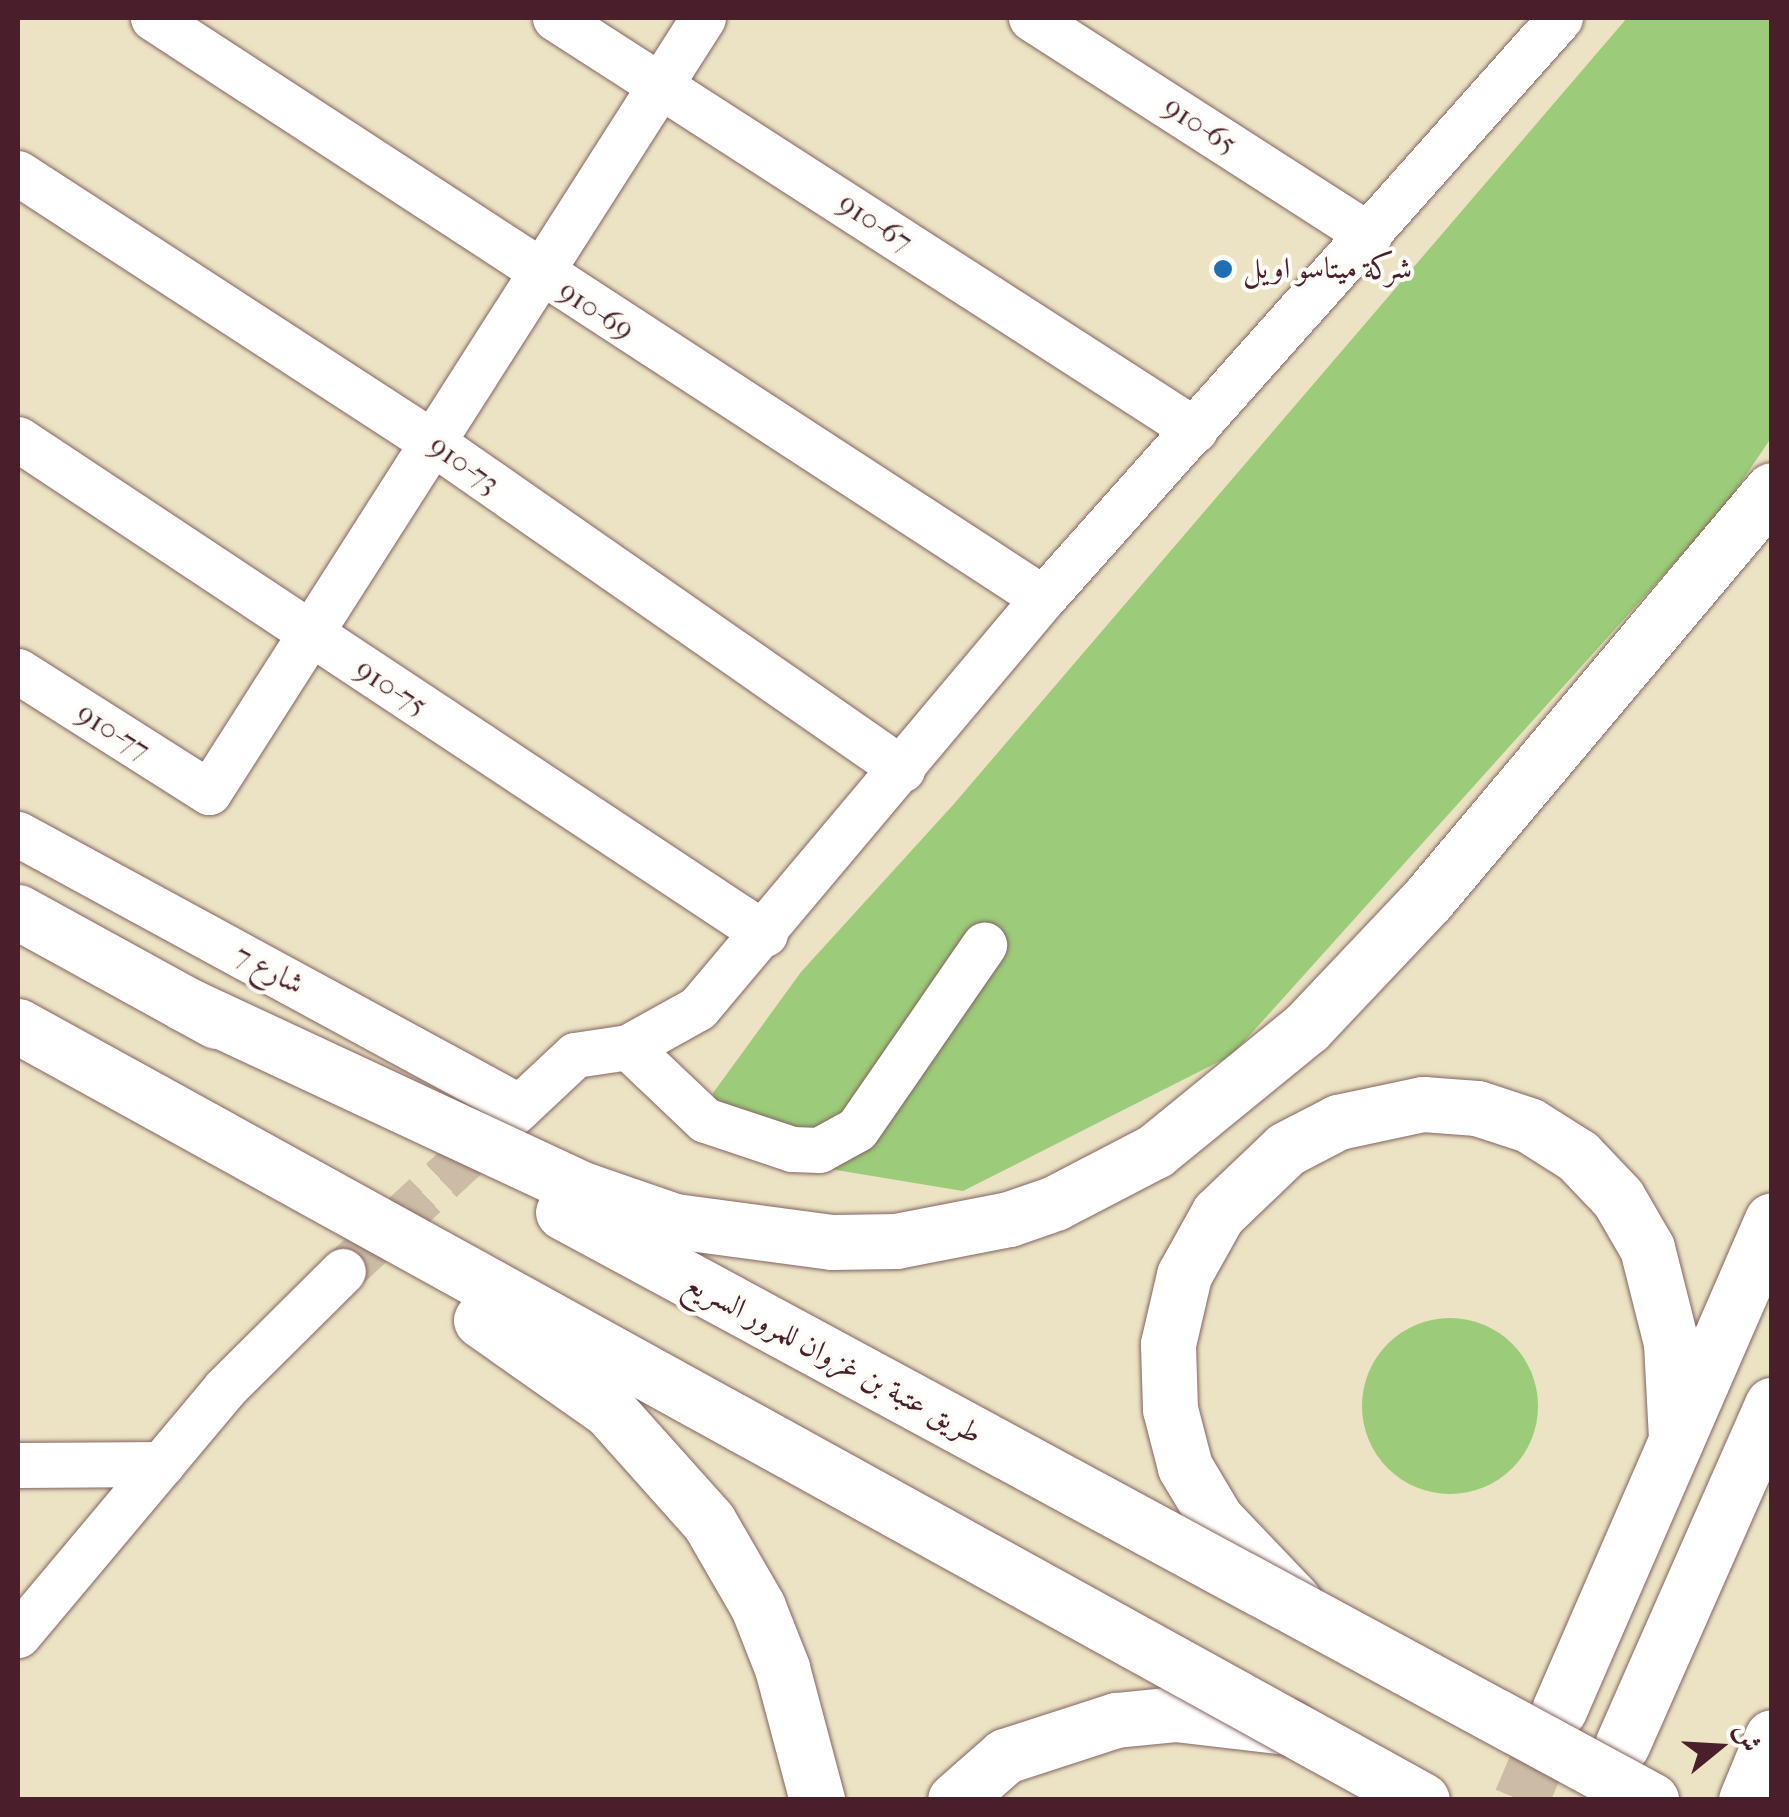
<!DOCTYPE html>
<meta charset="utf-8">
<style>
body{margin:0}
#map{position:relative;width:1789px;height:1817px;overflow:hidden;background:#ece3c4;font-family:"IM FELL French Canon",Amiri,serif}
div>[style]{position:absolute}
[style*='--x']{left:calc(var(--x)*1px);top:calc(var(--y)*1px);width:calc(var(--w)*1px);rotate:calc(var(--a)*1deg)}
.green>*{inset:0;background:#9ccb79}
.round{border-radius:50%}
.minor-tunnel>*{height:45px;margin-top:-22.5px;transform-origin:0;background:repeating-linear-gradient(90deg,#ccbca5 0 45px,transparent 0 67px)}
.highway-tunnel>*{height:55px;margin-top:-27.5px;transform-origin:0;background:repeating-linear-gradient(90deg,#ccbca5 0 55px,transparent 0 83px)}
.roads{filter:drop-shadow(0 0 2px #836461) drop-shadow(0 0 2px #836461)}
.minor>*{height:45px;margin:-22.5px;padding:0 22.5px;transform-origin:22.5px;border-radius:22.5px;background:#fff}
.highway>*{height:55px;margin:-27.5px;padding:0 27.5px;transform-origin:27.5px;border-radius:27.5px;background:#fff}
.bridges{filter:drop-shadow(0 0 2px #836461) drop-shadow(0 0 2px #836461)}
.highway-bridge>*{height:55px;margin:-27.5px;padding:0 27.5px;transform-origin:27.5px;border-radius:27.5px;background:#fff}
.dots>*{width:28px;height:28px;translate:-50% -50%;box-sizing:border-box;border:5px solid #fdfcf7;border-radius:50%}
span{translate:-50% -50%;white-space:nowrap;text-align:center;line-height:1.15;-webkit-text-stroke:8px #fdfcf7;paint-order:stroke}
.street-label{font-size:30px;color:#4a1f2b}
.poi-label{font-size:30px;color:#4a1f2b}
.left{translate:0 -50%;text-align:left}
.frame{position:absolute;inset:0;border:20px solid #4a1f2b;pointer-events:none}
.north{position:absolute;left:1669px;top:1697px;width:100px;height:100px;-webkit-text-stroke:8px #fdfcf7;paint-order:stroke;rotate:72deg;font-size:28px;font-weight:700;line-height:40px;text-align:center;color:#4a1f2b}
.north::after{content:'';display:block;margin:auto;width:35px;height:45px;background:#4a1f2b;clip-path:polygon(50% 0,100% 100%,50% 72%,0 100%)}
</style>
<div id="map">
<div class="green">
<div style="clip-path:polygon(1627px 18px,1771px 18px,1771px 438px,1723px 509px,1232px 1055px,963px 1191px,727px 1152px,713px 1093px,801px 972px,953px 805px)"></div>
<div class="round" style="left:1362px;top:1318px;width:176px;height:176px"></div>
</div>
<div class="minor-tunnel">
<div style="--x:343;--y:1271;--w:221;--a:-42.8"></div>
</div>
<div class="highway-tunnel">
<div style="--x:1521;--y:1800;--w:98;--a:-67.1"></div>
</div>
<div class="roads">
<div class="minor">
<div style="--x:153;--y:18;--w:1062;--a:33.09"></div>
<div style="--x:555;--y:18;--w:761;--a:32.77"></div>
<div style="--x:1031;--y:18;--w:402;--a:32.7"></div>
<div style="--x:18;--y:173;--w:494;--a:33"></div>
<div style="--x:432;--y:442;--w:573;--a:34.83"></div>
<div style="--x:18;--y:439;--w:896;--a:33.53"></div>
<div style="--x:18;--y:671;--w:226;--a:32.4"></div>
<div style="--x:209;--y:792;--w:918;--a:-57.45"></div>
<div style="--x:18;--y:834;--w:571;--a:28.54"></div>
<div style="--x:628;--y:1047;--w:106;--a:43.5"></div>
<div style="--x:705;--y:1120;--w:92;--a:18.4"></div>
<div style="--x:792;--y:1149;--w:27;--a:2"></div>
<div style="--x:819;--y:1150;--w:43;--a:-28.9"></div>
<div style="--x:857;--y:1129;--w:224;--a:-55.4"></div>
<div style="--x:513;--y:1113;--w:85;--a:-43.1"></div>
<div style="--x:575;--y:1055;--w:54;--a:-8.6"></div>
<div style="--x:628;--y:1047;--w:80;--a:-29.1"></div>
<div style="--x:698;--y:1008;--w:536;--a:-49.92"></div>
<div style="--x:1043;--y:598;--w:777;--a:-48.29"></div>
<div style="--x:18;--y:1465;--w:144;--a:-0.4"></div>
<div style="--x:18;--y:1635;--w:322;--a:-50"></div>
<div style="--x:225;--y:1388;--w:166;--a:-44.8"></div>
</div>
<div class="highway">
<div style="--x:1294;--y:1601;--w:113;--a:-133.6"></div>
<div style="--x:1216;--y:1519;--w:61;--a:-120.8"></div>
<div style="--x:1185;--y:1467;--w:60;--a:-104.5"></div>
<div style="--x:1170;--y:1409;--w:65;--a:-91.8"></div>
<div style="--x:1168;--y:1344;--w:71;--a:-76.9"></div>
<div style="--x:1184;--y:1275;--w:70;--a:-60.9"></div>
<div style="--x:1218;--y:1214;--w:94;--a:-43.7"></div>
<div style="--x:1286;--y:1149;--w:59;--a:-27.4"></div>
<div style="--x:1338;--y:1122;--w:87;--a:-12"></div>
<div style="--x:1423;--y:1104;--w:54;--a:4.2"></div>
<div style="--x:1477;--y:1108;--w:55;--a:18.1"></div>
<div style="--x:1529;--y:1125;--w:58;--a:32.3"></div>
<div style="--x:1578;--y:1156;--w:58;--a:46.4"></div>
<div style="--x:1618;--y:1198;--w:58;--a:59.9"></div>
<div style="--x:1647;--y:1248;--w:98;--a:75.8"></div>
<div style="--x:1671;--y:1343;--w:97;--a:87"></div>
<div style="--x:1559;--y:1710;--w:534;--a:-66.51"></div>
<div style="--x:1622;--y:1745;--w:372;--a:-66.2"></div>
<div style="--x:955;--y:1800;--w:67;--a:-41.3"></div>
<div style="--x:1005;--y:1756;--w:117;--a:-18"></div>
<div style="--x:1116;--y:1720;--w:59;--a:-5.8"></div>
<div style="--x:1175;--y:1714;--w:114;--a:6.6"></div>
<div style="--x:1746;--y:1800;--w:68;--a:-67.6"></div>
</div>
</div>
<div class="bridges">
<div class="highway-bridge">
<div style="--x:18;--y:912;--w:226;--a:28.8"></div>
<div style="--x:185;--y:1004;--w:438;--a:25"></div>
<div style="--x:582;--y:1189;--w:98;--a:19"></div>
<div style="--x:675;--y:1221;--w:158;--a:7.6"></div>
<div style="--x:832;--y:1242;--w:64;--a:-0.9"></div>
<div style="--x:896;--y:1241;--w:115;--a:-11"></div>
<div style="--x:1009;--y:1219;--w:49;--a:-19.2"></div>
<div style="--x:1055;--y:1203;--w:113;--a:-27.5"></div>
<div style="--x:1155;--y:1151;--w:196;--a:-39.2"></div>
<div style="--x:1307;--y:1027;--w:176;--a:-46.6"></div>
<div style="--x:1428;--y:899;--w:534;--a:-49.93"></div>
<div style="--x:18;--y:1026;--w:1603;--a:28.87"></div>
<div style="--x:563;--y:1212;--w:1237;--a:28.39"></div>
<div style="--x:481;--y:1320;--w:156;--a:35.1"></div>
<div style="--x:609;--y:1410;--w:150;--a:48.2"></div>
<div style="--x:709;--y:1522;--w:98;--a:60"></div>
<div style="--x:758;--y:1607;--w:66;--a:68.5"></div>
<div style="--x:782;--y:1668;--w:137;--a:75.1"></div>
</div>
</div>
<div class="dots">
<div style="left:1223px;top:269px;background:#1f6fb2"></div>
</div>
<div class="street-label">
<span style="left:1200px;top:126px;rotate:33deg">910-65</span>
<span style="left:875px;top:223px;rotate:33deg">910-67</span>
<span style="left:596px;top:311px;rotate:33deg">910-69</span>
<span style="left:464px;top:465px;rotate:35deg">910-73</span>
<span style="left:391px;top:688px;rotate:33deg">910-75</span>
<span style="left:113px;top:732px;rotate:32deg">910-77</span>
<span style="left:269px;top:970px;rotate:28deg">شارع 7</span>
<span style="left:833px;top:1359px;rotate:28deg">طريق عتبة بن غزوان للمرور السريع</span>
</div>
<div class="poi-label">
<span class="left" style="left:1243px;top:269px">شركة ميتاسو اويل</span>
</div>
<div class="frame"></div>
<div class="north">ش</div>
</div>
